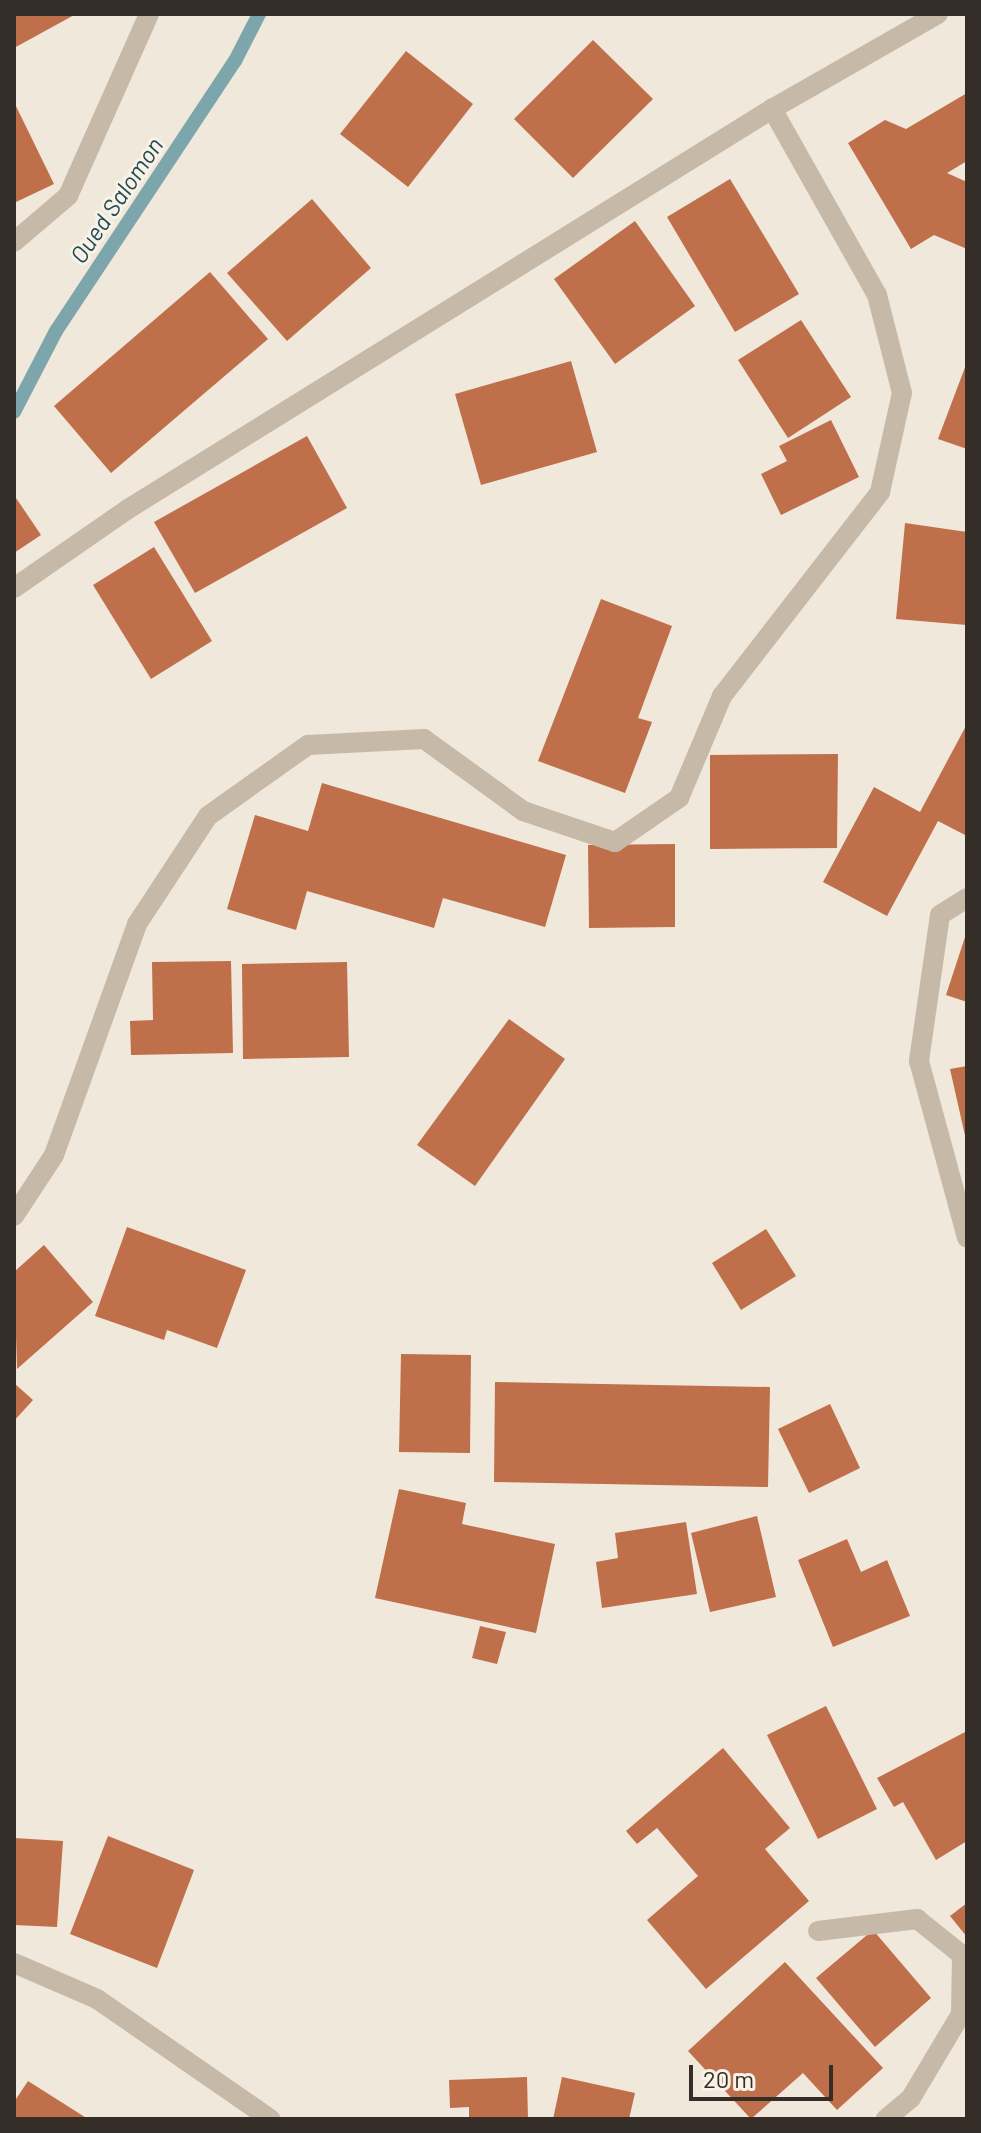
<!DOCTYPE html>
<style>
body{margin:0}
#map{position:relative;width:981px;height:2133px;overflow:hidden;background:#f0e8db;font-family:Barlow,sans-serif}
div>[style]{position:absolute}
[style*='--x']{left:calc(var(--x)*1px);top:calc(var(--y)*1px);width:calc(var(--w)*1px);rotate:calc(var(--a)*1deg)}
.stream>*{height:14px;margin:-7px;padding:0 7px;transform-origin:7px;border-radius:7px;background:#7ca6ac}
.building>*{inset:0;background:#bf6f4a}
.minor>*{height:20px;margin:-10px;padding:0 10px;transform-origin:10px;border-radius:10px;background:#c7b9a8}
.tertiary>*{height:20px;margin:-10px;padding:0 10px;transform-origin:10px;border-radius:10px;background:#c7b9a8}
span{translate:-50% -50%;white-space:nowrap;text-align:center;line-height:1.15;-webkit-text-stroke:6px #f8f2e7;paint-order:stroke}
.water-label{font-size:24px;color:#204c54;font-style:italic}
.frame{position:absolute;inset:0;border:16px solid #352d28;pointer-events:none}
.scale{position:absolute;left:689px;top:2065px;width:144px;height:36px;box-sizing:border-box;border:4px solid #352d28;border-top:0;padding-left:10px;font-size:24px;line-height:28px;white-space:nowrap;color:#352d28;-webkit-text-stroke:6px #f8f2e7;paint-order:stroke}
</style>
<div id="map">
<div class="stream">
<div style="--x:14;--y:412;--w:91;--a:-62.6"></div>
<div style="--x:56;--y:331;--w:324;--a:-56.5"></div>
<div style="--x:235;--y:61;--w:53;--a:-62.9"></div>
</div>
<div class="building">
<div style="clip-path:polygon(14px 14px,76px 14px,14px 48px)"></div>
<div style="clip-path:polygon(593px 40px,653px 99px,573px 178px,514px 119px)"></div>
<div style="clip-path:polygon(406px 51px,473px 104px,408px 187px,340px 134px)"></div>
<div style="clip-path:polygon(967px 93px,967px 161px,947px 173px,967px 182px,967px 249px,934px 235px,911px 249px,848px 143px,885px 120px,906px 129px)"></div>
<div style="clip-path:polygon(14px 102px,54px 184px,14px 203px)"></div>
<div style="clip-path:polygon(730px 179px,799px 294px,735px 332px,667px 217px)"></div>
<div style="clip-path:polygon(312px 199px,371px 268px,287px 341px,227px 273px)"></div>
<div style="clip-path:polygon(635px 221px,695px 306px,615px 364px,554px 279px)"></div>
<div style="clip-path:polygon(210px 272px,268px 339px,111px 473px,54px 406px)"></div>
<div style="clip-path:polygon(801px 320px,851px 397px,788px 438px,738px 360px)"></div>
<div style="clip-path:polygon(571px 361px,597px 452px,481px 485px,455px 394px)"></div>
<div style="clip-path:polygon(967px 362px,967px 449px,938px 439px)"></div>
<div style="clip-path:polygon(831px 420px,859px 477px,781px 515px,761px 474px,787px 461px,779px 446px)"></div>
<div style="clip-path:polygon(307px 436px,347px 508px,195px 593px,154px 522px)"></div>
<div style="clip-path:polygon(14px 495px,41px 535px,14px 553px)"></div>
<div style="clip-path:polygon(905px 523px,967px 532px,967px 625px,896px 619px)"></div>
<div style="clip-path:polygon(154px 547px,212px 641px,151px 679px,93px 585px)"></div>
<div style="clip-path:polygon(601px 599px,672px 626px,638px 718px,652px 722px,625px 793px,538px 761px)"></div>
<div style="clip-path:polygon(967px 724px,967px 836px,938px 821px,887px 916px,823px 882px,874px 787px,920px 812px)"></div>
<div style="clip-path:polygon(838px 754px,837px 848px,710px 849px,710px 755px)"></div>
<div style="clip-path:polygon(322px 783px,566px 855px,545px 927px,443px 898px,434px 928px,307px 891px,296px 930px,227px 909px,255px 815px,308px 831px)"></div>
<div style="clip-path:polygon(675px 844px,675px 927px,589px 928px,588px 845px)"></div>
<div style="clip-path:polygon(966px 934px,967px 934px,967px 1002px,946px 995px)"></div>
<div style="clip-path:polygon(231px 961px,233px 1053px,131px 1055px,130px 1021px,153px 1020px,152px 962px)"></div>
<div style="clip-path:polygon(347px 962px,349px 1057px,243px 1059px,242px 964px)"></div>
<div style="clip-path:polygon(509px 1019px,565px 1059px,475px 1186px,417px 1145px)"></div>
<div style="clip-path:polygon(967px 1066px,967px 1140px,966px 1140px,950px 1069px)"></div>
<div style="clip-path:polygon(127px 1227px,246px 1270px,217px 1348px,167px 1330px,164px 1340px,95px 1316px)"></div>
<div style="clip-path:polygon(766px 1229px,796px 1276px,741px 1310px,712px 1263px)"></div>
<div style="clip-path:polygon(44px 1245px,93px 1302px,17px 1369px,14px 1272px)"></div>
<div style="clip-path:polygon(401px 1354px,471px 1355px,470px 1453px,399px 1452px)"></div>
<div style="clip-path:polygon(495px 1382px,770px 1387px,768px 1487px,494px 1482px)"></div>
<div style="clip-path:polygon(14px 1383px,33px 1400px,14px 1421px)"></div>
<div style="clip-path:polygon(830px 1404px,860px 1468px,809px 1493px,778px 1429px)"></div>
<div style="clip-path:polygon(399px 1489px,466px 1503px,462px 1524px,555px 1544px,536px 1633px,375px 1598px)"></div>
<div style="clip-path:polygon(757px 1516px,776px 1597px,710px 1612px,691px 1533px)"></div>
<div style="clip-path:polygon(686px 1522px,697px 1594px,602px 1608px,596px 1562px,618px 1558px,615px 1533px)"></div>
<div style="clip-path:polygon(847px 1539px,861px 1572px,887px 1560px,910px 1616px,833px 1647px,798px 1560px)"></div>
<div style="clip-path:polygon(480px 1626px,506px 1632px,497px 1664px,472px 1658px)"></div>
<div style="clip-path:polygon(826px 1706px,877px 1809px,818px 1839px,767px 1735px)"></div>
<div style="clip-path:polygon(967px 1731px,967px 1841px,936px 1860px,903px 1802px,894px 1807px,877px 1778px)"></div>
<div style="clip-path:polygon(723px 1748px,790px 1828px,765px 1849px,809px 1901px,706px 1989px,647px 1920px,698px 1876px,657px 1828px,637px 1844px,626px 1831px)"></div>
<div style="clip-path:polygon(108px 1836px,194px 1870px,157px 1968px,70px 1934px)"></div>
<div style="clip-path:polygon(14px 1838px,63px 1841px,57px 1927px,14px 1925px)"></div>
<div style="clip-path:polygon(967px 1903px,967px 1937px,950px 1916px)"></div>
<div style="clip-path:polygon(873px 1930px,931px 1998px,875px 2047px,816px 1978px)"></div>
<div style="clip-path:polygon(785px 1962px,883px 2068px,837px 2110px,803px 2073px,751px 2119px,688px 2051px)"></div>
<div style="clip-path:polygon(527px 2077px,528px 2119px,469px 2119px,469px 2107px,450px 2108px,449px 2080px)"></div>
<div style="clip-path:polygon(562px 2077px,635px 2093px,629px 2119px,553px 2119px)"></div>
<div style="clip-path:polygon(28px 2081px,88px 2119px,14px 2119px,14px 2102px)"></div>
</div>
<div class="minor">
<div style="--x:14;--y:242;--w:71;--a:-40.4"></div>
<div style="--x:68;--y:196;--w:199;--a:-66"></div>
<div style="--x:967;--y:898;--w:32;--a:148"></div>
<div style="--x:940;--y:915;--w:148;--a:98.2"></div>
<div style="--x:919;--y:1061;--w:183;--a:74.8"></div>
<div style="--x:14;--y:1216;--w:73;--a:-56.7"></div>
<div style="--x:54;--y:1155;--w:245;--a:-70.2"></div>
<div style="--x:137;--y:924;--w:129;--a:-56.7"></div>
<div style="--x:208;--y:816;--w:123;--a:-35.4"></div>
<div style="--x:308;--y:745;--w:116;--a:-3"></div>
<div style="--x:424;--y:739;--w:122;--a:36"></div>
<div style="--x:523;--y:811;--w:97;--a:18.6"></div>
<div style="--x:615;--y:842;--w:78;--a:-34.5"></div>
<div style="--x:679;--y:798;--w:111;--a:-67.1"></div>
<div style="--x:722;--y:696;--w:258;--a:-52.2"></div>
<div style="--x:880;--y:492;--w:101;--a:-77.5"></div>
<div style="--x:902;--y:393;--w:101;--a:-104.3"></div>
<div style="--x:877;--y:295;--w:214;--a:-119.4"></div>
<div style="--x:818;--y:1931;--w:100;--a:-6.9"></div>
<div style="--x:917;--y:1919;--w:58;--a:38.7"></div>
<div style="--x:962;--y:1955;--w:59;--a:91"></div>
<div style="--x:961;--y:2014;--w:98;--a:120.8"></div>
<div style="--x:911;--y:2098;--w:33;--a:140"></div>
<div style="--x:14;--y:1963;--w:90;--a:23.4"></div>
<div style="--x:97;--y:1999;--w:211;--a:34.7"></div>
</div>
<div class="tertiary">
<div style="--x:14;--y:588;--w:139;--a:-34.7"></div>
<div style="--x:128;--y:509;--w:758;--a:-31.85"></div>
<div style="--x:772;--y:109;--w:191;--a:-29.8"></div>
</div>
<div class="water-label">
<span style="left:116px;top:200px;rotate:-56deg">Oued Salomon</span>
</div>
<div class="frame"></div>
<div class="scale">20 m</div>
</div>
